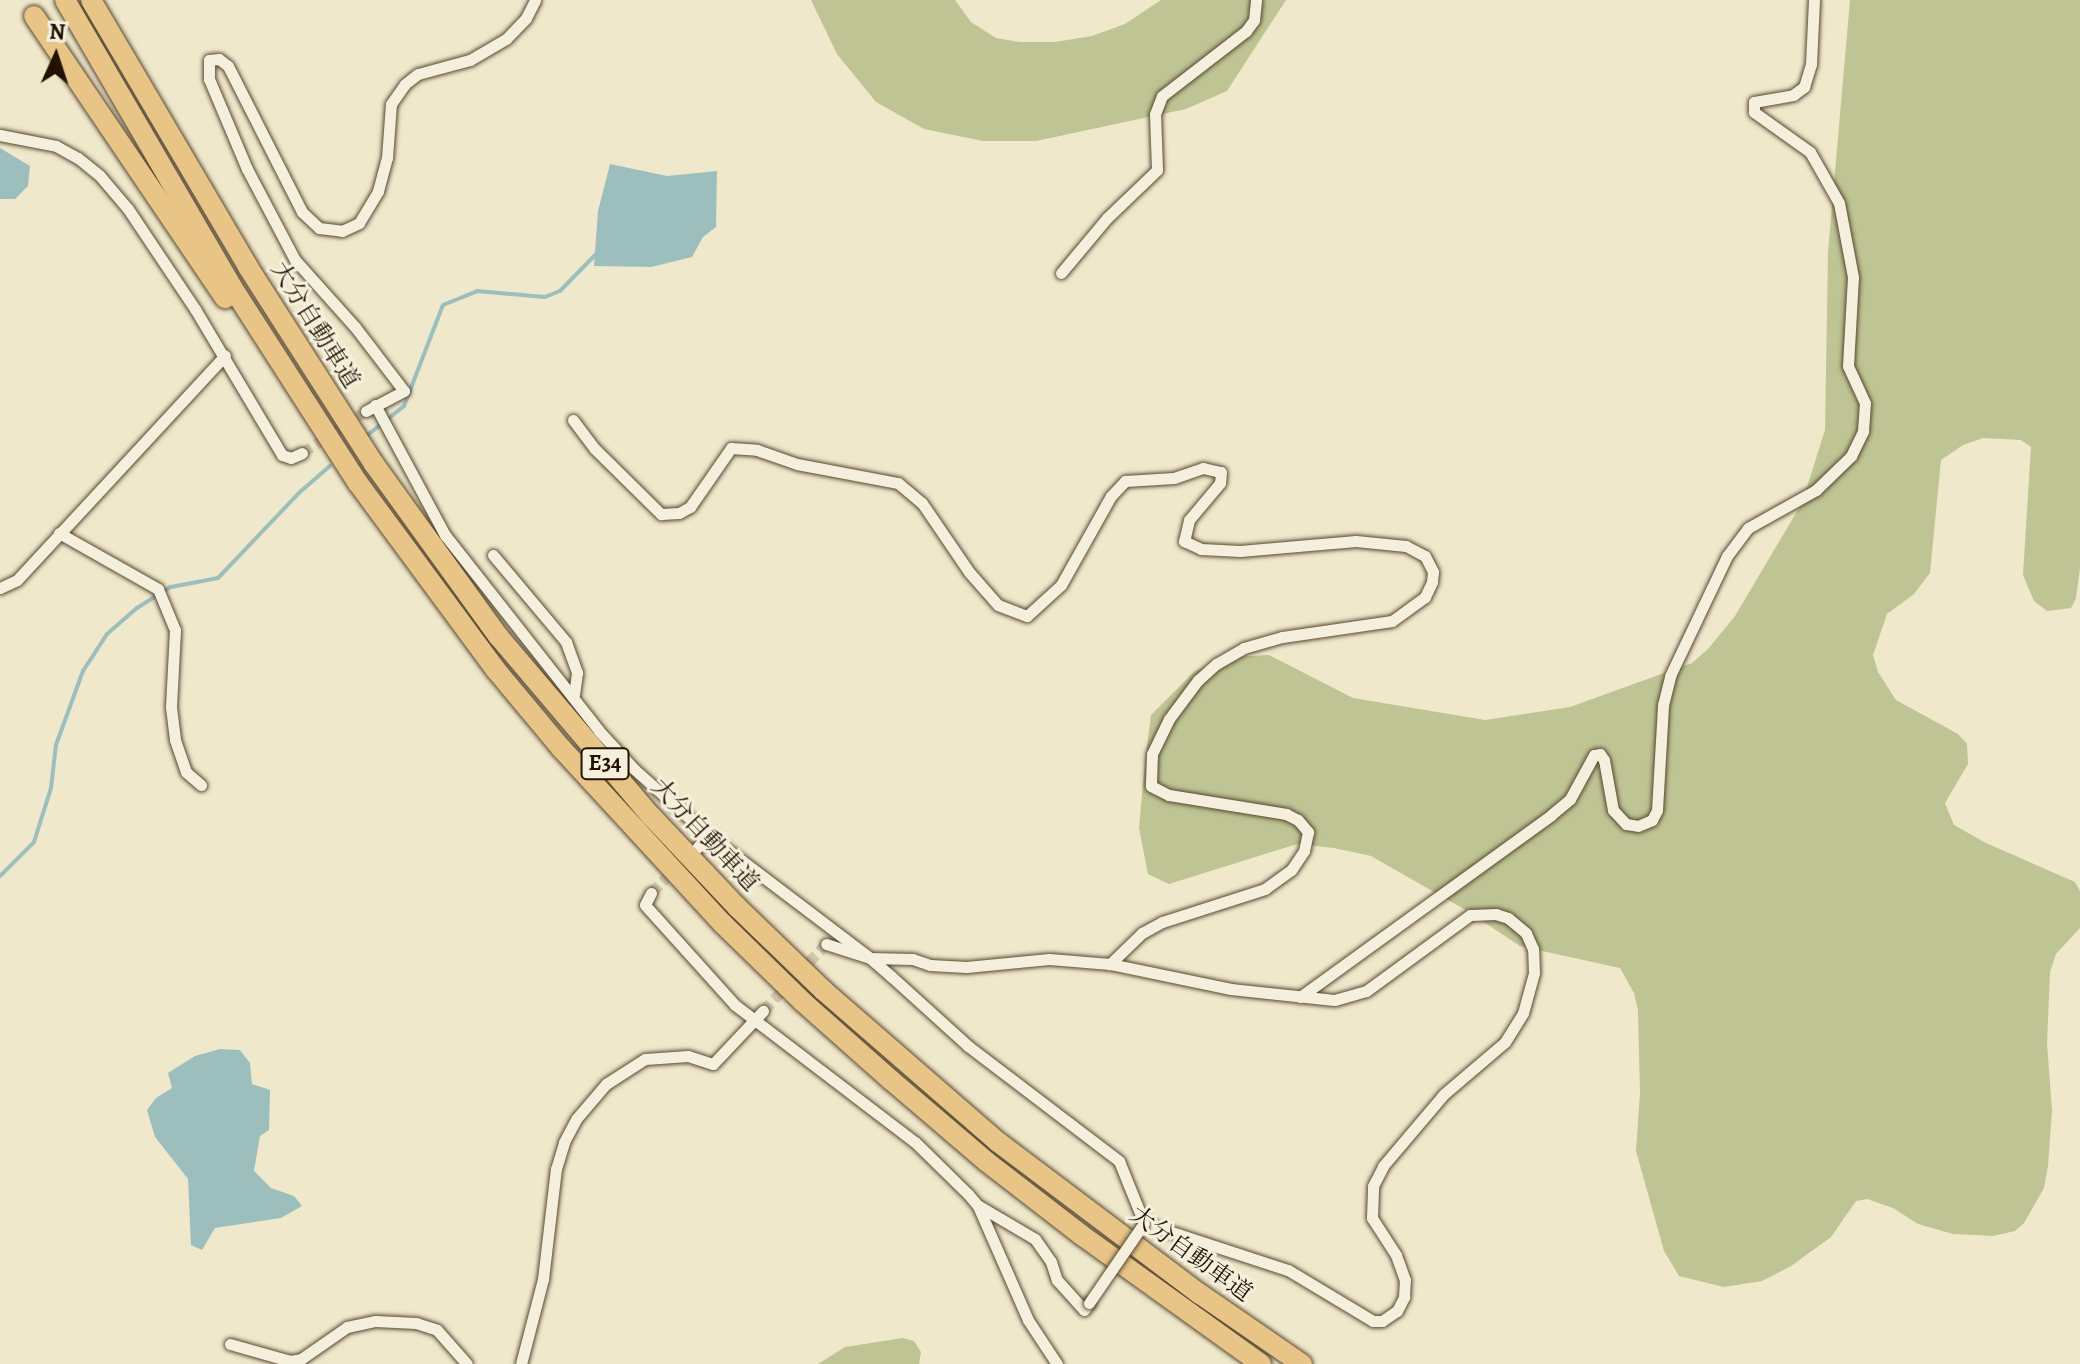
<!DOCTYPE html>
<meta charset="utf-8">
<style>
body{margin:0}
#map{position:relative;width:2080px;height:1364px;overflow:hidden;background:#f0e8cb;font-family:Alegreya,"Noto Serif JP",serif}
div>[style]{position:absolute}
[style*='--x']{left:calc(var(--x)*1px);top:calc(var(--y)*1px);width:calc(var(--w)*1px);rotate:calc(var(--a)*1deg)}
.green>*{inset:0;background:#bec493}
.water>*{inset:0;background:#9cbfbe}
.stream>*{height:4px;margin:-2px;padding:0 2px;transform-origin:2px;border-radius:2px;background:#9cbfbe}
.minor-tunnel>*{height:11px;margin-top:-5.5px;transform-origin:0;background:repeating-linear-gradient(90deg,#d1c8ad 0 11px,transparent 0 16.5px)}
.roads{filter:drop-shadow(0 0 2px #574833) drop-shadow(0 0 2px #574833)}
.minor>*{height:11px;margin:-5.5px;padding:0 5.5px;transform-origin:5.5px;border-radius:5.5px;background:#f5f0dd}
.motorway>*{height:20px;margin:-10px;padding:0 10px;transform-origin:10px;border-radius:10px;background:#e8c486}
.bridges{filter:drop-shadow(0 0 2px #574833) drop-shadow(0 0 2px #574833)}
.minor-bridge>*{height:11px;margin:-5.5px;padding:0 5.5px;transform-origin:5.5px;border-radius:5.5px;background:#f5f0dd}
span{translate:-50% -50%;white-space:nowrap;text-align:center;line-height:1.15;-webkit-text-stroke:6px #f5f0dd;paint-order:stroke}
.shield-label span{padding:2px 6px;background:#f5f0dd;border:2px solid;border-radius:6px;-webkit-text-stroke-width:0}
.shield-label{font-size:22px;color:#241200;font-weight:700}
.street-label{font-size:24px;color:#241200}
.north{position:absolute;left:16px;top:16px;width:80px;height:80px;-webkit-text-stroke:6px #f5f0dd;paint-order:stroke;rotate:3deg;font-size:22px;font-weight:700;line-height:32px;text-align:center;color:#241200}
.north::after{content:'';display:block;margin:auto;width:28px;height:36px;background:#241200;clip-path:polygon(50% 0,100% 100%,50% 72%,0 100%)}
</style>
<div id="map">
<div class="green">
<div style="clip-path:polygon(811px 0,955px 0,971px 22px,996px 38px,1020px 42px,1055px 42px,1092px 36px,1125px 24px,1161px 0,1286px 0,1227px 91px,1186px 109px,1036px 141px,983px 141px,924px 129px,876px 102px,837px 54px)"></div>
<div style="clip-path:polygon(1850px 0,2080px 0,2080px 568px,2076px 598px,2071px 608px,2047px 611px,2034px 601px,2023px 575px,2031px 447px,2021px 440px,1983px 438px,1963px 445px,1941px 460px,1930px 573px,1914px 594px,1887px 614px,1873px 655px,1878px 672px,1896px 700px,1958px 734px,1967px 744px,1968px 764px,1945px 803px,1954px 825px,1986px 843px,2075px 882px,2080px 891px,2080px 928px,2056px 954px,2050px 972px,2047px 1043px,2052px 1111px,2048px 1166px,2044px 1188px,2024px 1223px,2015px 1231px,1993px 1236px,1953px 1234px,1918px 1224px,1893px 1208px,1867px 1199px,1856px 1201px,1831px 1237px,1791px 1266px,1762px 1281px,1724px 1287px,1679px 1276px,1664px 1251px,1636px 1151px,1640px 1093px,1638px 1010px,1634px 993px,1620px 968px,1520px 946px,1464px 909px,1371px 856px,1334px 848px,1297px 844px,1169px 884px,1148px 874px,1139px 828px,1145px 761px,1151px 715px,1195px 671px,1230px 657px,1269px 655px,1353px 698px,1485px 720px,1570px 707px,1692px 663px,1708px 649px,1735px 616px,1802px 503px,1825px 430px,1828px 252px)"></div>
<div style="clip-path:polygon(903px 1338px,914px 1341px,921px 1352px,919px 1364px,818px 1364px,845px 1347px)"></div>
</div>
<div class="water">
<div style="clip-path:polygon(0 148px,30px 166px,28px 186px,15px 199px,0 199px)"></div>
<div style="clip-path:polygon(610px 164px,667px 176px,717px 171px,716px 227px,703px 237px,692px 257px,651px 267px,594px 266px,598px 211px)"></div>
<div style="clip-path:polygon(220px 1049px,240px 1050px,250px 1063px,252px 1084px,270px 1090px,269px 1130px,260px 1136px,254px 1171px,271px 1188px,294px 1196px,302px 1206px,281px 1218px,215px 1228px,202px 1250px,191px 1245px,188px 1179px,155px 1137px,147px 1110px,156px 1098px,172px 1088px,168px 1073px,195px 1056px)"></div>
</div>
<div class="stream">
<div style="--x:365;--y:437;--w:50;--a:-38.5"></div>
<div style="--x:404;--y:406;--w:108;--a:-68.9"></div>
<div style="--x:443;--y:305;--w:37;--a:-22"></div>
<div style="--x:477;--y:291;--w:68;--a:5"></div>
<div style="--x:545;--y:297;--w:16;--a:-22"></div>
<div style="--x:560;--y:291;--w:56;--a:-45.7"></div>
<div style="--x:0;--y:876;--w:48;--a:-45"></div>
<div style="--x:34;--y:842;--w:57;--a:-72.5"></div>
<div style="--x:51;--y:788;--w:43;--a:-83.4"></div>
<div style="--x:56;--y:745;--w:79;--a:-70"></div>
<div style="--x:83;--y:671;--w:44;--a:-57"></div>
<div style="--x:107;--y:634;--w:40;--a:-41"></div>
<div style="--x:137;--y:608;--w:40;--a:-32"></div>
<div style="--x:171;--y:587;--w:48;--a:-10.8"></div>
<div style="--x:218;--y:578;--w:119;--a:-46.4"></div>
<div style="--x:300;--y:492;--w:40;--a:-41"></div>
</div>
<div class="minor-tunnel">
<div style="--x:302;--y:453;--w:77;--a:-33.3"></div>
<div style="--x:651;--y:893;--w:35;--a:-45"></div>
<div style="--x:763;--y:1011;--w:92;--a:-46.8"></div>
</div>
<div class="roads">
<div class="minor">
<div style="--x:0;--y:135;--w:57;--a:11.1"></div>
<div style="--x:56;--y:146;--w:25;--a:29"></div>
<div style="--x:78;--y:158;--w:28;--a:39"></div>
<div style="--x:100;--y:176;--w:43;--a:49.7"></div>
<div style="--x:128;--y:209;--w:120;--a:56.2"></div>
<div style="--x:195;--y:309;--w:170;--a:59.2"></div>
<div style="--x:282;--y:455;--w:9;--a:18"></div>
<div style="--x:291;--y:458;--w:12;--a:-24"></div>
<div style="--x:1061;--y:273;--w:72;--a:-50.1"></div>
<div style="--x:1107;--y:218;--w:69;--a:-43.8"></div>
<div style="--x:1157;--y:170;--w:56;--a:-92"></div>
<div style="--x:1155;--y:114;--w:19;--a:-69"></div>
<div style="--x:1162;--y:96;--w:106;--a:-37.7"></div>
<div style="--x:1246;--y:31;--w:14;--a:-54"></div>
<div style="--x:1254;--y:20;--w:20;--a:-84"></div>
<div style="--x:375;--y:405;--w:148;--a:61.7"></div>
<div style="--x:445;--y:535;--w:249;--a:51.8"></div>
<div style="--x:599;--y:731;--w:52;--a:47.4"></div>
<div style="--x:634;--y:769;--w:99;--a:41.7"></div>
<div style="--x:708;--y:835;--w:203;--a:37.2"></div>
<div style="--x:870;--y:958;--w:29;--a:41"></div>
<div style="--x:892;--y:977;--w:103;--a:42.2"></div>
<div style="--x:968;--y:1046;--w:190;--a:37.3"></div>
<div style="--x:1119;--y:1161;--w:67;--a:68"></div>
<div style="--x:1144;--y:1223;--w:151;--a:18.1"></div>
<div style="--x:1288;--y:1270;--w:99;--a:31"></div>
<div style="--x:1373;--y:1321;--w:9;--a:0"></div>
<div style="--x:1382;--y:1321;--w:18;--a:-34"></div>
<div style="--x:1397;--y:1311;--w:16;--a:-63"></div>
<div style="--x:1404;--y:1297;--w:17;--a:-87"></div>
<div style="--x:1405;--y:1280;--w:27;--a:-110"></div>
<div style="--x:1396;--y:1255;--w:44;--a:-123"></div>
<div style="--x:1372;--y:1218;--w:32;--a:-88"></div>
<div style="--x:1373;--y:1186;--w:22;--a:-63"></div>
<div style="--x:1383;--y:1166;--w:94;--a:-49.7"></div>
<div style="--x:1444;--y:1094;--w:80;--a:-40.4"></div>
<div style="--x:1505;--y:1042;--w:34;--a:-58"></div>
<div style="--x:1523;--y:1013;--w:41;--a:-74.6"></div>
<div style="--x:1534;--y:973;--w:24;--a:-92"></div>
<div style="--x:1533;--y:949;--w:17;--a:-114"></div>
<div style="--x:1526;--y:933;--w:23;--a:-140"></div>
<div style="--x:1508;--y:918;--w:13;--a:-162"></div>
<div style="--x:1496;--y:914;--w:26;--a:178"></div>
<div style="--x:1470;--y:915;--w:129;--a:143.8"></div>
<div style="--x:1366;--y:991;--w:33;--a:164"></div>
<div style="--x:1334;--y:1000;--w:104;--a:-173.9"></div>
<div style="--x:1231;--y:989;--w:124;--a:-168.3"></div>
<div style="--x:1110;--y:964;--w:61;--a:-175.3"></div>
<div style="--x:1049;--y:959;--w:83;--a:174.5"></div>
<div style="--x:966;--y:967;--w:36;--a:-177"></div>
<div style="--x:930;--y:965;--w:18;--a:-161"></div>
<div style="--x:913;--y:959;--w:43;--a:-178.7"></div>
<div style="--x:870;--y:958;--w:46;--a:-162.3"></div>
<div style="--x:366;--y:411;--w:43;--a:-27.8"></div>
<div style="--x:404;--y:391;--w:81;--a:-127.4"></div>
<div style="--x:355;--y:327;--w:90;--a:-131.8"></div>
<div style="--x:295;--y:260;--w:103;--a:-117.8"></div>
<div style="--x:247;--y:169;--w:98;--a:-112.9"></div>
<div style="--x:209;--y:79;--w:19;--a:-90"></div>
<div style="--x:209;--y:60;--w:10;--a:-6"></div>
<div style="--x:219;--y:59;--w:11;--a:38"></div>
<div style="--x:228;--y:66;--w:164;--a:63.1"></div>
<div style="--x:302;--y:212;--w:23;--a:43"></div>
<div style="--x:319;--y:228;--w:23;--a:7"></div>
<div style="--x:342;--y:231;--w:19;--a:-25"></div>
<div style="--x:359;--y:223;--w:37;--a:-59"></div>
<div style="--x:378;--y:191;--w:34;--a:-75"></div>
<div style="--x:387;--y:158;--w:54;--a:-85.8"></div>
<div style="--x:391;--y:104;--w:24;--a:-55"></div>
<div style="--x:405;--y:84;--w:16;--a:-38"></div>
<div style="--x:418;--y:74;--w:54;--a:-15.1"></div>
<div style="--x:470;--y:60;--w:42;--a:-30.3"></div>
<div style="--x:506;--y:39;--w:29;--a:-46"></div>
<div style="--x:526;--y:18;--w:20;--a:-63"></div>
<div style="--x:573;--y:420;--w:36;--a:53"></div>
<div style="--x:595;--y:449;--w:93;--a:44.6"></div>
<div style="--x:661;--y:514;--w:18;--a:-3"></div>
<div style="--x:679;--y:513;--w:13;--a:-29"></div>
<div style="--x:690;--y:507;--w:72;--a:-55.2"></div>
<div style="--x:731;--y:448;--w:26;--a:4"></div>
<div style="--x:757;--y:450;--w:42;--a:19.3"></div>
<div style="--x:797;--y:464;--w:103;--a:10.7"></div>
<div style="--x:898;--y:483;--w:31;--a:40"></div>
<div style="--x:922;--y:503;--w:83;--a:55.7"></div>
<div style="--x:969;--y:572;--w:44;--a:48.7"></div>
<div style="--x:998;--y:605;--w:31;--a:21"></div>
<div style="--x:1027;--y:616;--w:46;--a:-42.4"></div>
<div style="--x:1061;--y:585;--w:102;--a:-60.7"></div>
<div style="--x:1111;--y:496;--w:21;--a:-47"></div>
<div style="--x:1125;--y:481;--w:49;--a:-3.5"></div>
<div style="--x:1174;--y:478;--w:31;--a:-19"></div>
<div style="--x:1203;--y:468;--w:18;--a:13"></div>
<div style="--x:1221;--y:472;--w:11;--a:95"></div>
<div style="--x:1220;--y:483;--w:48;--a:130"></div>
<div style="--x:1189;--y:520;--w:22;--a:103"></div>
<div style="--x:1184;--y:541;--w:19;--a:25"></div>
<div style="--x:1201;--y:549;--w:39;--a:3"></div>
<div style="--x:1240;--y:551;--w:116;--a:-4.9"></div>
<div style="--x:1356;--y:541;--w:50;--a:5.7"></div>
<div style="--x:1406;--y:546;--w:21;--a:28"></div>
<div style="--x:1425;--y:556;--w:18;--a:63"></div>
<div style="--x:1433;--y:572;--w:10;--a:96"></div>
<div style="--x:1432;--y:582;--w:17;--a:115"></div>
<div style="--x:1425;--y:597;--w:41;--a:144"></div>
<div style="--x:1392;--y:621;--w:111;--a:171.7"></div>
<div style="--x:1282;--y:637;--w:40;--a:164"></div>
<div style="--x:1244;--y:648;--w:32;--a:150"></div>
<div style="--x:1216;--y:664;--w:24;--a:138"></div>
<div style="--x:1198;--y:680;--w:49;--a:126.6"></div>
<div style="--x:1169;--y:719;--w:39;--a:116"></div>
<div style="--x:1152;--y:754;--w:32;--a:92"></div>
<div style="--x:1151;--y:786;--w:20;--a:27"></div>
<div style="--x:1169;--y:795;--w:119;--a:9.2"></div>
<div style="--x:1286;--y:814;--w:13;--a:27"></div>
<div style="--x:1298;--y:820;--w:16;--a:50"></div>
<div style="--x:1308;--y:832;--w:19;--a:102"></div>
<div style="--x:1304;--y:851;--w:23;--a:124"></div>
<div style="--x:1291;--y:870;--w:32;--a:144"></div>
<div style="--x:1265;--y:889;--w:108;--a:162.2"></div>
<div style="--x:1162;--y:922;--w:23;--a:151"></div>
<div style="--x:1142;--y:933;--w:45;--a:135.9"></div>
<div style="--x:59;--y:533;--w:114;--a:29.5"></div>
<div style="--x:158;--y:589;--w:44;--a:67.5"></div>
<div style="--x:175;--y:630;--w:77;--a:93"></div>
<div style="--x:171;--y:707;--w:33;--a:83"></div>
<div style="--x:175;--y:740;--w:34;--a:71"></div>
<div style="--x:186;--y:772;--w:20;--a:41"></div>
<div style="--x:493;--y:555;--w:114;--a:50"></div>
<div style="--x:566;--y:642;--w:33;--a:70"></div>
<div style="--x:577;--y:673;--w:22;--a:98"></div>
<div style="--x:0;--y:588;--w:19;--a:-25"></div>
<div style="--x:17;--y:580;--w:306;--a:-47.2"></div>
<div style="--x:696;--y:849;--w:18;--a:-49"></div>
<div style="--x:651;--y:893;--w:13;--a:117"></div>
<div style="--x:645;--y:905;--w:135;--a:48"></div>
<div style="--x:735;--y:1005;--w:226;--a:37.3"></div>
<div style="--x:915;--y:1142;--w:74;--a:44.5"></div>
<div style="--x:968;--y:1194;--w:16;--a:50"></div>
<div style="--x:978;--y:1206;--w:124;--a:66.3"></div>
<div style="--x:1028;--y:1320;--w:53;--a:56.6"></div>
<div style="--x:1300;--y:997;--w:310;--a:-35.9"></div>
<div style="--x:1551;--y:815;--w:25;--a:-40"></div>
<div style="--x:1570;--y:799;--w:50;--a:-61.4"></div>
<div style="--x:1594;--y:755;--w:6;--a:-9"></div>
<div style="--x:1600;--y:754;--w:7;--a:56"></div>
<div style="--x:1604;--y:760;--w:51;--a:79.8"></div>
<div style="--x:1613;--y:810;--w:19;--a:47"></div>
<div style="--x:1626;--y:824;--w:12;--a:9"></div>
<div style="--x:1638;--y:826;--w:15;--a:-23"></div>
<div style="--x:1652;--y:820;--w:11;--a:-63"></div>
<div style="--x:1657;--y:810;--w:105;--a:-86.7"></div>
<div style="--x:1663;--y:705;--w:30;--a:-76"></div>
<div style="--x:1670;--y:676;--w:133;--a:-64.6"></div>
<div style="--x:1727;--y:556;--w:35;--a:-53"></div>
<div style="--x:1748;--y:528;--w:78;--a:-29.2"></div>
<div style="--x:1816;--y:490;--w:49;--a:-44.2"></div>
<div style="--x:1851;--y:456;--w:28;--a:-64"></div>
<div style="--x:1863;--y:431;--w:28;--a:-86"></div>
<div style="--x:1865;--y:403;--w:41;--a:-114.7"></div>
<div style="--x:1848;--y:366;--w:89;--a:-86.8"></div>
<div style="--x:1853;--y:277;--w:75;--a:-100.7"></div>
<div style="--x:1839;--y:203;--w:59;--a:-119.6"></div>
<div style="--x:1810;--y:152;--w:69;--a:-144.5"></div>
<div style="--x:1754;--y:112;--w:10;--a:-90"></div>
<div style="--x:1754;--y:102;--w:40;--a:-10"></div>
<div style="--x:1793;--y:95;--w:14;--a:-36"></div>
<div style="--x:1804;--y:87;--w:24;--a:-73"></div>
<div style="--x:1811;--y:64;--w:64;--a:-87.3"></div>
<div style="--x:979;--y:1206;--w:65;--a:30.5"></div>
<div style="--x:1035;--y:1239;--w:28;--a:55"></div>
<div style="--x:1051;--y:1262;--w:19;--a:72"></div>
<div style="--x:1057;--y:1280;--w:40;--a:48"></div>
<div style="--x:1084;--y:1310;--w:9;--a:-54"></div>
<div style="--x:230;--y:1344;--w:62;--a:15.8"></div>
<div style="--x:290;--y:1361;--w:11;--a:-10"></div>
<div style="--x:301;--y:1359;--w:56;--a:-34.8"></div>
<div style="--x:347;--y:1327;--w:29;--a:-12"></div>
<div style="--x:375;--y:1321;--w:41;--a:2.8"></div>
<div style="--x:416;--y:1323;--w:22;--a:18"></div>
<div style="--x:437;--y:1330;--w:45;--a:48.6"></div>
<div style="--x:521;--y:1364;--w:88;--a:-75.5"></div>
<div style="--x:543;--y:1279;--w:111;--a:-83.3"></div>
<div style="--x:556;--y:1169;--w:28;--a:-73"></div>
<div style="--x:564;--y:1142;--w:27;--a:-62"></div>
<div style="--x:577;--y:1118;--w:45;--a:-49.5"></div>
<div style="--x:606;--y:1084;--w:46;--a:-32.7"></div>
<div style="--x:645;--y:1059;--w:43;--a:-4"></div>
<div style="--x:688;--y:1056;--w:26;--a:18"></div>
<div style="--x:713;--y:1064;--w:73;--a:-46.7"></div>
</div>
<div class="motorway">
<div style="--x:65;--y:0;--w:332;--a:59.8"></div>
<div style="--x:232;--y:287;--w:233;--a:57.3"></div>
<div style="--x:358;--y:483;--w:232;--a:53.6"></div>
<div style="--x:496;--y:670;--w:102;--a:50.2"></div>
<div style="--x:561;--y:748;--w:238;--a:47.4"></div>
<div style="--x:722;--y:923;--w:113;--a:44.3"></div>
<div style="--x:803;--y:1002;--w:118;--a:41.6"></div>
<div style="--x:891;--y:1080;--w:126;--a:40.5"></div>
<div style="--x:987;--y:1162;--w:118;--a:37.7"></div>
<div style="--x:1080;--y:1234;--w:223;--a:35.7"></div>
<div style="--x:91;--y:0;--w:310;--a:59.5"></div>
<div style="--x:248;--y:267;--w:234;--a:57.4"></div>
<div style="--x:374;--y:464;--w:213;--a:54.2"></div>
<div style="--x:499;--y:637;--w:235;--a:49.7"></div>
<div style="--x:651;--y:816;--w:125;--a:46.6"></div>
<div style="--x:737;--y:907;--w:120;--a:44"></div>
<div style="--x:823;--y:990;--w:232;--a:41"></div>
<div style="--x:998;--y:1142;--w:253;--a:37"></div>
<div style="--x:1200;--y:1294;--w:124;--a:34.5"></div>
<div style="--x:34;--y:16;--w:341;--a:55.9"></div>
</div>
</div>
<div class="bridges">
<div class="minor-bridge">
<div style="--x:1089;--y:1303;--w:97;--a:-55.5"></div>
</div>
</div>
<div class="shield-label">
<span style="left:605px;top:764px">E34</span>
</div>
<div class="street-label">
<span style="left:315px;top:325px;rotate:58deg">大分自動車道</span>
<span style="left:705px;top:835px;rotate:47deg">大分自動車道</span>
<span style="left:1191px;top:1254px;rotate:36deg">大分自動車道</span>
</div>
<div class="north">N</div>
</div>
